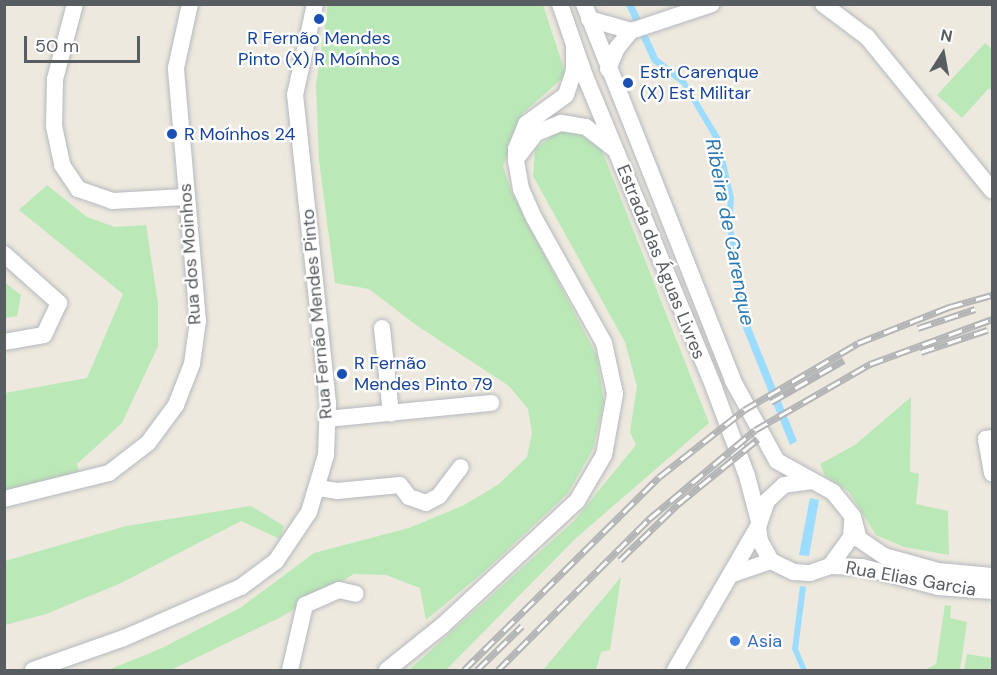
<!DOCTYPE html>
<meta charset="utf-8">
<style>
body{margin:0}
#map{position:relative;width:997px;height:675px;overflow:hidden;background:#ede9de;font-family:"DM Sans",sans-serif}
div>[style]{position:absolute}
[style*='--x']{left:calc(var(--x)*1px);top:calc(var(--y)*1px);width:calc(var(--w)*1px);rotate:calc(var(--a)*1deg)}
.green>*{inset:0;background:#bbe8b7}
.water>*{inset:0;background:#9cdcff}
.roads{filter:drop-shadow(0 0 2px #b5b8be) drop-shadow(0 0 2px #b5b8be)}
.minor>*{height:16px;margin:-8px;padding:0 8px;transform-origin:8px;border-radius:8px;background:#fff}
.rail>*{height:7px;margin-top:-3.5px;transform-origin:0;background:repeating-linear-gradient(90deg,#fff 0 14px,#b3b4b5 0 28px);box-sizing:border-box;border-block:2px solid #b3b4b5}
.dots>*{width:16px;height:16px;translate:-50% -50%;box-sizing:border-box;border:3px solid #fff;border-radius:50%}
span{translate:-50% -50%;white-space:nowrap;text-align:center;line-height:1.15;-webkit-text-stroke:4.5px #fff;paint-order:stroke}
.transit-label{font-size:18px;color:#164399}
.left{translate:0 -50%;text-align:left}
.street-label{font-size:18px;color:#585d62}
.shop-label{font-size:18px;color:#366cbe}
.water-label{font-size:20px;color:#2e79b2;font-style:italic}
.frame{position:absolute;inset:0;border:6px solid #585d62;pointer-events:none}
.north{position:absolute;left:913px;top:24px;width:60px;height:60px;-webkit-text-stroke:4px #fff;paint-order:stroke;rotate:11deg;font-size:16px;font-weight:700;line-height:24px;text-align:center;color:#585d62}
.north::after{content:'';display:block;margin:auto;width:21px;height:27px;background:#585d62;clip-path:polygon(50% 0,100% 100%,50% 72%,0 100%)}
.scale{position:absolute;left:24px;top:36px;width:116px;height:27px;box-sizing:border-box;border:3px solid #585d62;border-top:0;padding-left:8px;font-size:18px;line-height:21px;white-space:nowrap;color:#585d62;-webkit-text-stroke:4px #fff;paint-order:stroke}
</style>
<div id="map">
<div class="green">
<div style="clip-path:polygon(328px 5px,543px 5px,566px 75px,522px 114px,503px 166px,512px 193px,597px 356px,604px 402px,593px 449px,568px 493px,486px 570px,426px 620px,420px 588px,386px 575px,354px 574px,281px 617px,171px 670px,108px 670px,160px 649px,240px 608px,314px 553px,409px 528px,464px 505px,499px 484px,527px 457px,532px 433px,528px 409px,509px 386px,416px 325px,369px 289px,335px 283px,319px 160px,316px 85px)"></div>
<div style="clip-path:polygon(985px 43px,992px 49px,992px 91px,989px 88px,962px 118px,937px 95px)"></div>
<div style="clip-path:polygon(560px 130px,574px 130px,601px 148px,709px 423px,575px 539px,446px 670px,409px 670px,574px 521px,636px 445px,630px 432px,637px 386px,625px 342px,533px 176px,535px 149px)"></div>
<div style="clip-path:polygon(47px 185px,87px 217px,115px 227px,146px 225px,158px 303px,158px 346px,122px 423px,77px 464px,79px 473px,5px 494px,5px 393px,87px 378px,123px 294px,19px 210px)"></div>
<div style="clip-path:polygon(4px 282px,21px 295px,17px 316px,5px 318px)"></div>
<div style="clip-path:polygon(911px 397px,910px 472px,919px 474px,916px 504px,948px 511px,949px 555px,904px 547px,876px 535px,849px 492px,825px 476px,820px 464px,855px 445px)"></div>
<div style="clip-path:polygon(251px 506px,284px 526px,280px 539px,241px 521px,119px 584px,46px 614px,5px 625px,5px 561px,126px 526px)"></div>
<div style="clip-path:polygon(621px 577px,610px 650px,601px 652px,596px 670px,543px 670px)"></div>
<div style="clip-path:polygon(945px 605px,951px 606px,950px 618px,967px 622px,960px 670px,925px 670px,936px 664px)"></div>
<div style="clip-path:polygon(967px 654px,992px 658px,992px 670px,964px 670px)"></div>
</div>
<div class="water">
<div style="clip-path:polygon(626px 5px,634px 5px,658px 58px,685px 79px,720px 137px,734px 198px,732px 222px,750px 325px,797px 441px,790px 445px,743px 328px,726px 222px,728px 198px,715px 141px,682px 85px,652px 62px)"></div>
<div style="clip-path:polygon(810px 498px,819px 500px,809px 556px,799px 555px)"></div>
<div style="clip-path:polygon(800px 586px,806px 587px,798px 649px,807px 670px,801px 670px,792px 649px)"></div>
</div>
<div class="roads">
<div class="minor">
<div style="--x:75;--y:4;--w:78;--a:104.9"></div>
<div style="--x:55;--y:79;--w:47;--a:91.2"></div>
<div style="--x:54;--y:126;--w:40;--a:78"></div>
<div style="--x:62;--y:165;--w:29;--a:56"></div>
<div style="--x:78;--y:189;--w:36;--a:19"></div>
<div style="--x:112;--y:201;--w:74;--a:-3.1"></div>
<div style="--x:560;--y:4;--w:76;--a:70.9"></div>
<div style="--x:585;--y:76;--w:338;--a:67.5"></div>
<div style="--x:714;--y:388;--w:94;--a:69.4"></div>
<div style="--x:747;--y:476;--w:47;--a:75.1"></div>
<div style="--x:584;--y:4;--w:405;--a:68.4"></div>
<div style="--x:733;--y:381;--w:91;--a:61.2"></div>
<div style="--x:777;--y:461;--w:64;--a:29"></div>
<div style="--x:833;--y:492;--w:32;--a:51"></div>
<div style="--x:853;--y:517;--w:23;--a:75"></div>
<div style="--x:859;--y:539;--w:30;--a:34"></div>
<div style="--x:884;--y:556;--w:56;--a:15.5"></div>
<div style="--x:938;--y:571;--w:54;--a:5.3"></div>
<div style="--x:823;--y:4;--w:55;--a:36.9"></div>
<div style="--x:867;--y:37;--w:198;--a:50.8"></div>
<div style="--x:589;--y:19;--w:44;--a:15.9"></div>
<div style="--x:631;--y:31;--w:85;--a:-18.4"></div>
<div style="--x:608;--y:69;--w:23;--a:-67"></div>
<div style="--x:617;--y:48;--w:22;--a:-51"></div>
<div style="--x:519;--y:155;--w:28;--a:-52"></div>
<div style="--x:536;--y:133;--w:27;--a:-22"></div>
<div style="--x:561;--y:123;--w:25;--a:9"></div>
<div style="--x:586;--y:127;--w:34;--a:38"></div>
<div style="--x:4;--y:254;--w:74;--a:41.7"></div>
<div style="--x:59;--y:303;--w:35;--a:115"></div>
<div style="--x:44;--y:335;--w:41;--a:170.1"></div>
<div style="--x:382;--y:328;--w:86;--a:84"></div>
<div style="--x:327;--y:419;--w:165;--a:-5.6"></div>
<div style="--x:992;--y:438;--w:6;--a:171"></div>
<div style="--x:986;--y:439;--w:35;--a:80"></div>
<div style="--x:812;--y:481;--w:28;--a:172"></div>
<div style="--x:784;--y:485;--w:23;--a:137"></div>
<div style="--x:767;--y:501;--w:28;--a:109"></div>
<div style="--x:758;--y:527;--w:14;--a:82"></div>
<div style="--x:760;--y:541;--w:23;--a:61"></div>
<div style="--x:771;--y:561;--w:25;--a:26"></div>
<div style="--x:794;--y:572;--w:16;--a:4"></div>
<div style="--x:810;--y:573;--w:21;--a:-19"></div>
<div style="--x:830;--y:566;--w:36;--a:-54"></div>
<div style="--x:851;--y:537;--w:16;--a:-86"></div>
<div style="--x:318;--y:488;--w:19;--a:9"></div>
<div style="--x:337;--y:491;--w:63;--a:-5.4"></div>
<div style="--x:400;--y:485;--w:15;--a:53"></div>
<div style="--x:409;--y:497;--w:18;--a:19"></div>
<div style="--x:426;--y:503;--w:15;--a:-28"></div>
<div style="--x:439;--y:496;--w:36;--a:-53"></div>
<div style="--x:4;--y:499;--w:108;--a:-13.9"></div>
<div style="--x:109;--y:473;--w:49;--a:-37.6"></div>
<div style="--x:148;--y:443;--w:47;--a:-53.6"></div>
<div style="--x:176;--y:405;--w:44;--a:-68.7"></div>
<div style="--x:192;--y:364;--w:43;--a:-82.1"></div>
<div style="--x:198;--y:321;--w:254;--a:-95"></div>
<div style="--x:176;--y:68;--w:66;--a:-77.7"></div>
<div style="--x:830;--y:566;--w:32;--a:2"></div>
<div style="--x:862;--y:567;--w:79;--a:14.7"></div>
<div style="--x:938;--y:587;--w:54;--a:4.2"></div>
<div style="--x:733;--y:574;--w:40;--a:-18.9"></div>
<div style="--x:33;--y:670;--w:96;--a:-19.4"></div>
<div style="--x:124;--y:638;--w:128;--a:-23.6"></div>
<div style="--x:241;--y:587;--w:44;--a:-36.6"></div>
<div style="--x:276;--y:561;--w:59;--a:-56"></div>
<div style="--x:309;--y:512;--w:59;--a:-73.4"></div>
<div style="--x:326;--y:455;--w:52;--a:-87.8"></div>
<div style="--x:328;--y:403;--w:310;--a:-96.1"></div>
<div style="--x:295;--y:95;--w:93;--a:-77.6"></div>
<div style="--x:290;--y:670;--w:67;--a:-77"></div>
<div style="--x:305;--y:605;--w:37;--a:-24"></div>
<div style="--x:339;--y:590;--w:17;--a:13"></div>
<div style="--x:387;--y:670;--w:70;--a:-38.7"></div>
<div style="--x:442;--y:626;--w:184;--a:-42.8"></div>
<div style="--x:577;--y:501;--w:53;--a:-59.6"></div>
<div style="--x:604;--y:455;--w:62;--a:-79.8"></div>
<div style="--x:615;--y:394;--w:52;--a:-102.2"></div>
<div style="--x:604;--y:343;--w:143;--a:-119.2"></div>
<div style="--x:534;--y:218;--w:32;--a:-114"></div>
<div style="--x:521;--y:189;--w:27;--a:-100"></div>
<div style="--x:516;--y:162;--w:13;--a:-90"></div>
<div style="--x:516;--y:149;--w:27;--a:-68"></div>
<div style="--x:526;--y:124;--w:49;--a:-35.9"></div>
<div style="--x:566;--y:95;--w:25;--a:-72"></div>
<div style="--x:574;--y:71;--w:24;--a:-90"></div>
<div style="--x:675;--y:670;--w:165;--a:-59.9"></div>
</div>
</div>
<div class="rail">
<div style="--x:918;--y:328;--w:60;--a:-18.4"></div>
<div style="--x:921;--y:352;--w:70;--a:-18.4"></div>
<div style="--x:771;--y:402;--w:84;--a:-29.9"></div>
<div style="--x:620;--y:560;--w:81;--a:-44"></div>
<div style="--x:678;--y:504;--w:103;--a:-39.1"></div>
<div style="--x:464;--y:670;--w:274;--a:-44.7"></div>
<div style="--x:659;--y:477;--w:108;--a:-38.2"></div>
<div style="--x:744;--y:410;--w:132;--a:-30.4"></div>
<div style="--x:858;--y:343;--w:98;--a:-21.6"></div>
<div style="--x:949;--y:307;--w:45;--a:-15.6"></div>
<div style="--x:477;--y:670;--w:63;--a:-44.4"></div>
<div style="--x:498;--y:670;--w:214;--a:-45"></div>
<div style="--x:649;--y:519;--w:138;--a:-40"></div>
<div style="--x:755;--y:430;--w:133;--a:-29.9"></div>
<div style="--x:870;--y:364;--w:130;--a:-20.2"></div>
</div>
<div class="dots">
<div style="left:319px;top:19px;background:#1a4fb4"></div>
<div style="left:628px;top:83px;background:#1a4fb4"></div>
<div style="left:172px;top:134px;background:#1a4fb4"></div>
<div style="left:342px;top:374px;background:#1a4fb4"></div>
<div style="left:735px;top:641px;background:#3f7fe0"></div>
</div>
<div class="transit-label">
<span style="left:319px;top:49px">R Fernão Mendes<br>Pinto (X) R Moínhos</span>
<span class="left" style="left:640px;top:83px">Estr Carenque<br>(X) Est Militar</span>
<span class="left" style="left:184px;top:134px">R Moínhos 24</span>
<span class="left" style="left:354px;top:374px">R Fernão<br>Mendes Pinto 79</span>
</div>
<div class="street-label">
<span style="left:190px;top:254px;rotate:-94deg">Rua dos Moinhos</span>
<span style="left:661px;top:262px;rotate:68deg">Estrada das Águas Livres</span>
<span style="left:317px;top:314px;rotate:-95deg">Rua Fernão Mendes Pinto</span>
<span style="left:911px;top:579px;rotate:10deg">Rua Elias Garcia</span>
</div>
<div class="shop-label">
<span class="left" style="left:747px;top:641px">Asia</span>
</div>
<div class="water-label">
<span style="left:730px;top:232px;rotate:79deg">Ribeira de Carenque</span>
</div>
<div class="frame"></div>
<div class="north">N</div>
<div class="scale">50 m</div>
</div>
